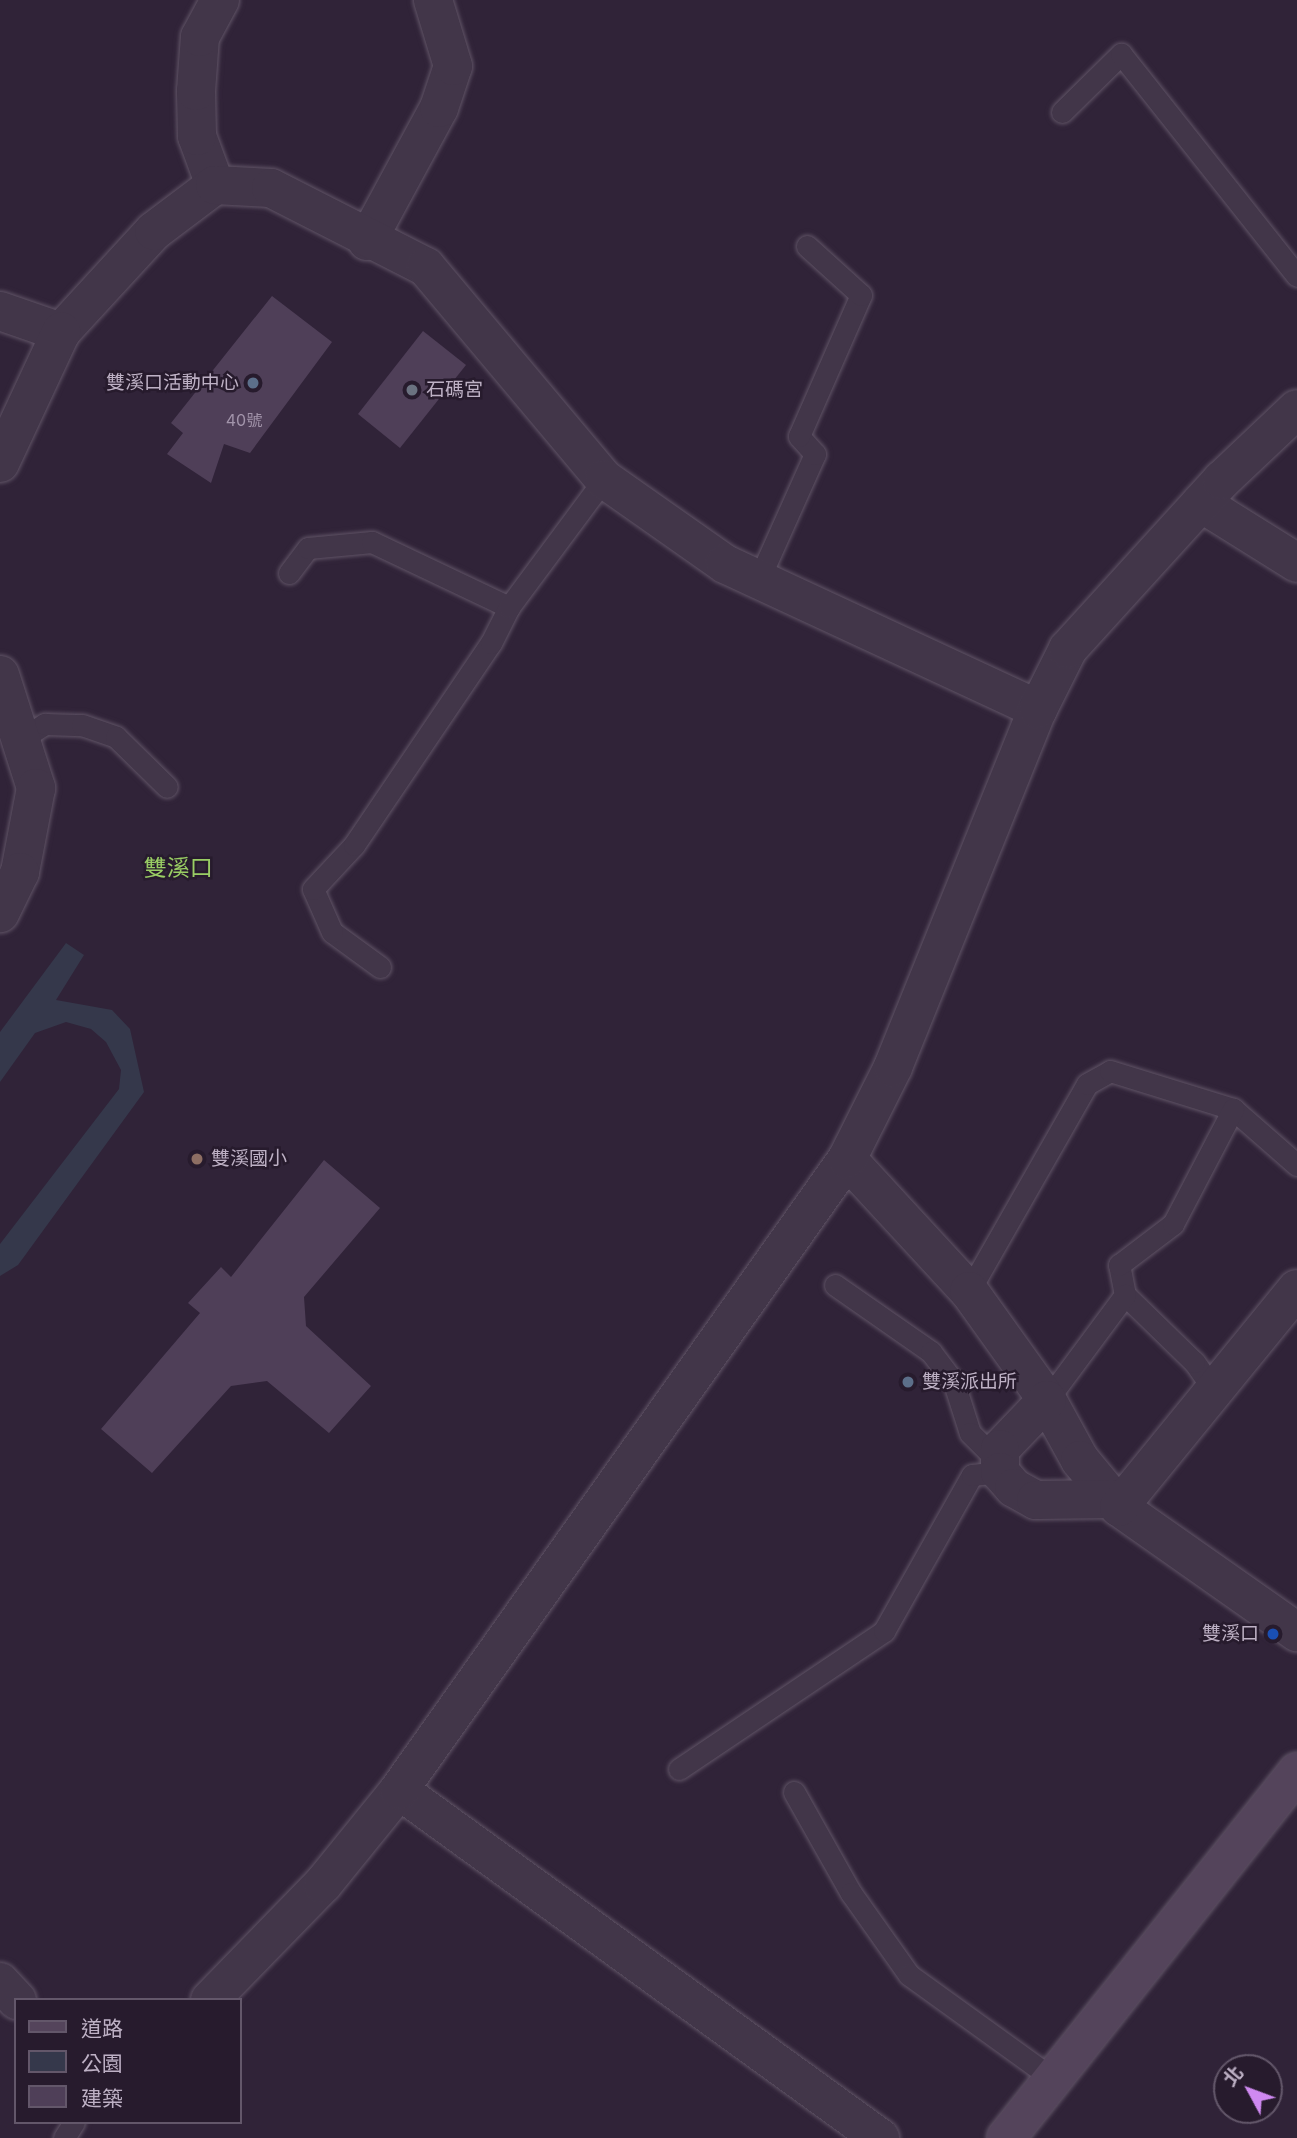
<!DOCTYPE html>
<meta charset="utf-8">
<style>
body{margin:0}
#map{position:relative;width:1297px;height:2138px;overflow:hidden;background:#302338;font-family:Inter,"Noto Sans TC",sans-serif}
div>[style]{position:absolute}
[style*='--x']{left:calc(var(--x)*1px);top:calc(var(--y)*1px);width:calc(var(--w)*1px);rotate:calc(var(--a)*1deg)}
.green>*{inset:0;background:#35384b}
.building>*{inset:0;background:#4f3f58}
.roads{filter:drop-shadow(0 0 2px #605466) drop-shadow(0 0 2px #605466)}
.lane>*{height:21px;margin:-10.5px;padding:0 10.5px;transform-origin:10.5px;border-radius:10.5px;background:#423649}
.street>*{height:38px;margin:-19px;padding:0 19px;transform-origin:19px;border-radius:19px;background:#423649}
.secondary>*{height:38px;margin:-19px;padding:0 19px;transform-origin:19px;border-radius:19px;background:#54445b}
.dots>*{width:19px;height:19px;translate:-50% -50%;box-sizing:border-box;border:4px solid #271b2d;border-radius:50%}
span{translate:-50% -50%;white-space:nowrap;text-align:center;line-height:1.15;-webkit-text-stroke:5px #271b2d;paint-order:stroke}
.number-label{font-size:16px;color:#a294aa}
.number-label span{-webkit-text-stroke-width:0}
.poi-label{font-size:19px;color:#beb1c5}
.right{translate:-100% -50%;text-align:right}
.left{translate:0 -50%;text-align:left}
.quarter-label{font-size:23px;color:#99cd64}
.legend{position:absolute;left:14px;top:1998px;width:228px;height:126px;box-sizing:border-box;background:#271b2d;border:2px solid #63576a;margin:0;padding:9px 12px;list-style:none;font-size:21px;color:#beb1c5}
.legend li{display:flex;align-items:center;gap:14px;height:35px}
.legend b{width:35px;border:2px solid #63576a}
.north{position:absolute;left:1213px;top:2054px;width:70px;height:70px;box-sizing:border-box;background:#271b2d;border:2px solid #63576a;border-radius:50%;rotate:311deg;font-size:19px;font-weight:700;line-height:28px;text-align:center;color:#beb1c5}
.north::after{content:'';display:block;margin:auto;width:24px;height:32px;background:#cf89f1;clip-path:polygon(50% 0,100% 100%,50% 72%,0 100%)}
</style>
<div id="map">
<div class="green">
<div style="clip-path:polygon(66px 943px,84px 955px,56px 1000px,112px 1010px,130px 1029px,144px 1092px,18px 1265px,0 1276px,0 1244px,119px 1089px,121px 1070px,106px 1042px,91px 1029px,66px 1022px,35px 1033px,0 1082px,0 1032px)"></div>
</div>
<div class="building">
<div style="clip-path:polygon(272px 296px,332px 342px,250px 453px,224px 444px,211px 483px,167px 454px,183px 433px,171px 423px)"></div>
<div style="clip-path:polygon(423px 331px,466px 365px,400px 448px,358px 414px)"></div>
<div style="clip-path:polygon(324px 1160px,380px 1208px,304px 1297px,306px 1326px,371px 1386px,329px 1433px,267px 1381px,231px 1386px,152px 1473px,101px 1429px,200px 1313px,188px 1303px,221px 1267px,231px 1277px)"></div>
</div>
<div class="roads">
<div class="lane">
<div style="--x:1062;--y:112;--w:83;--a:-44.5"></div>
<div style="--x:1121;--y:54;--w:283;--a:51.6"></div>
<div style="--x:289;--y:573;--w:31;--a:-53"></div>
<div style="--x:308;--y:548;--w:64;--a:-5.4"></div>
<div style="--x:372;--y:542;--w:152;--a:25.4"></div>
<div style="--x:759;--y:579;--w:137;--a:-65.9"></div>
<div style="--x:815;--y:454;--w:24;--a:-132"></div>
<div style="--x:799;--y:436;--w:154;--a:-66.3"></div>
<div style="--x:861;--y:295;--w:73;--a:-137.8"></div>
<div style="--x:20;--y:740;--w:30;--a:-33"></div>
<div style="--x:45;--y:724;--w:37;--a:2"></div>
<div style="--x:82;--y:725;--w:36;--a:19"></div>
<div style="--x:116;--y:737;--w:71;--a:44.4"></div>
<div style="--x:380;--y:967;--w:59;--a:-143.9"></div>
<div style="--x:332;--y:932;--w:47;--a:-113.8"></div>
<div style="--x:313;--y:889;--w:60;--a:-47"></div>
<div style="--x:354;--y:845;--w:244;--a:-55.9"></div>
<div style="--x:491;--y:643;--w:40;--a:-63.4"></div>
<div style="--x:509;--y:607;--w:159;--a:-53.4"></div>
<div style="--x:835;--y:1285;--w:117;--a:34.9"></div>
<div style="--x:931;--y:1352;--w:39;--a:53"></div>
<div style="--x:954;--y:1383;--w:52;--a:72.3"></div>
<div style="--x:970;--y:1433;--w:38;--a:45"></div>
<div style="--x:969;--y:1291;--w:238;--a:-60.3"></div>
<div style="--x:1087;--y:1084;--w:26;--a:-29"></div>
<div style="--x:1110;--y:1071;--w:129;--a:17.2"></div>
<div style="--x:1233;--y:1109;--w:85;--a:41.2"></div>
<div style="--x:1216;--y:1393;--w:38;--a:-125"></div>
<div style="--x:1194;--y:1362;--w:96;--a:-135.8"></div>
<div style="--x:1125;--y:1295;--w:31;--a:-101"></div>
<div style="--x:1119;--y:1265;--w:68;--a:-37.2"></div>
<div style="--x:1173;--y:1224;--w:130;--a:-62.4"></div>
<div style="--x:1047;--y:1400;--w:131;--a:-53.4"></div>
<div style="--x:679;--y:1769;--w:247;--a:-33.9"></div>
<div style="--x:884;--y:1631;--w:179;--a:-60.6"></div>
<div style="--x:972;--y:1475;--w:28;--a:-6"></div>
<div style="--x:794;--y:1792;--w:116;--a:60.6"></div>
<div style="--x:851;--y:1893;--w:100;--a:54.7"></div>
<div style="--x:909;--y:1975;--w:176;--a:35.8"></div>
<div style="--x:64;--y:2138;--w:19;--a:-58"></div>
</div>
<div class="street">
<div style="--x:215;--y:185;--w:52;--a:-110.2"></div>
<div style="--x:197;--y:136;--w:45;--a:-91.3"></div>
<div style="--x:196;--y:91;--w:54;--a:-85.8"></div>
<div style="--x:200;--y:37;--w:42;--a:-61.6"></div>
<div style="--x:367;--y:241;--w:151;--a:-61.6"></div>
<div style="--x:439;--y:108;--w:44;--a:-71.6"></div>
<div style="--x:453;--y:66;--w:69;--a:-106.9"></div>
<div style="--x:0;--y:311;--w:65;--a:19"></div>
<div style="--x:61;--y:332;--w:137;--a:-47.4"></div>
<div style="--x:154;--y:231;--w:76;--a:-37"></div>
<div style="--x:215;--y:185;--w:56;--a:3.1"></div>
<div style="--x:271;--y:188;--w:174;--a:27"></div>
<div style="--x:426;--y:267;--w:277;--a:50"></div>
<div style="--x:604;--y:479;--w:148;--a:35.1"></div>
<div style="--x:725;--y:564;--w:345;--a:24.9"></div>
<div style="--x:0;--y:463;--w:145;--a:-65"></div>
<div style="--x:1201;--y:503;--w:113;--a:32"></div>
<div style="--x:0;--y:675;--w:119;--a:72.3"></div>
<div style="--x:36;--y:788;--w:86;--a:100.8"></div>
<div style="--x:20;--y:872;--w:46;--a:116"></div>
<div style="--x:847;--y:1159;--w:180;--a:47.3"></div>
<div style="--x:969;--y:1291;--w:134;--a:54.4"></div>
<div style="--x:1047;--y:1400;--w:68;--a:61.2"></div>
<div style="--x:1080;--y:1460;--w:61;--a:50.3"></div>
<div style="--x:1119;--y:1507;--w:218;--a:35.1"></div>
<div style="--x:1047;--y:1400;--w:68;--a:133.8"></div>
<div style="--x:1000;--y:1449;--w:23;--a:90"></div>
<div style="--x:1000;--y:1472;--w:21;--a:49"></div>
<div style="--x:1014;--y:1488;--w:25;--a:29"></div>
<div style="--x:1036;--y:1500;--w:76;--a:-0.8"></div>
<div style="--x:1119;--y:1507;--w:281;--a:-50.8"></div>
<div style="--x:399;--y:1790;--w:594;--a:35.89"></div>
<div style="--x:0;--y:1982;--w:25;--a:47"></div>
<div style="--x:210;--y:2000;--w:162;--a:-45.8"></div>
<div style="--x:323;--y:1884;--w:121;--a:-51"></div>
<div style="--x:399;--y:1790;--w:774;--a:-54.63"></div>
<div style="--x:847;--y:1159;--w:103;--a:-63.4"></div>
<div style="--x:893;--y:1067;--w:386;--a:-68"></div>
<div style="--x:1038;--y:709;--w:67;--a:-63.4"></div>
<div style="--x:1068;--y:649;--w:229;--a:-47.7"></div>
<div style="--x:1222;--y:480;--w:103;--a:-43.4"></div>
</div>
<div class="secondary">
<div style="--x:1006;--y:2138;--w:468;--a:-51.5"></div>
</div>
</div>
<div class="dots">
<div style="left:253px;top:383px;background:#5c6f8a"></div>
<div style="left:412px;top:390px;background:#6b7280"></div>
<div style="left:197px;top:1159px;background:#8d6e63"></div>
<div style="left:908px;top:1382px;background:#5c6f8a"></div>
<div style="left:1273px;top:1634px;background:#1a4fb4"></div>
</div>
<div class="number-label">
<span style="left:244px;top:420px">40號</span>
</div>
<div class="poi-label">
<span class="right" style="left:239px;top:383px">雙溪口活動中心</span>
<span class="left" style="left:426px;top:390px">石碼宮</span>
<span class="left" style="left:211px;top:1159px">雙溪國小</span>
<span class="left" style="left:922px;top:1382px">雙溪派出所</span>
<span class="right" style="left:1259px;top:1634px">雙溪口</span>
</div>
<div class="quarter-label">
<span style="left:178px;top:868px">雙溪口</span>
</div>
<ul class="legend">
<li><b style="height:9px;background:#54445b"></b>道路</li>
<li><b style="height:19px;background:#35384b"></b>公園</li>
<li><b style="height:19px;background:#4f3f58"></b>建築</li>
</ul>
<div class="north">北</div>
</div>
